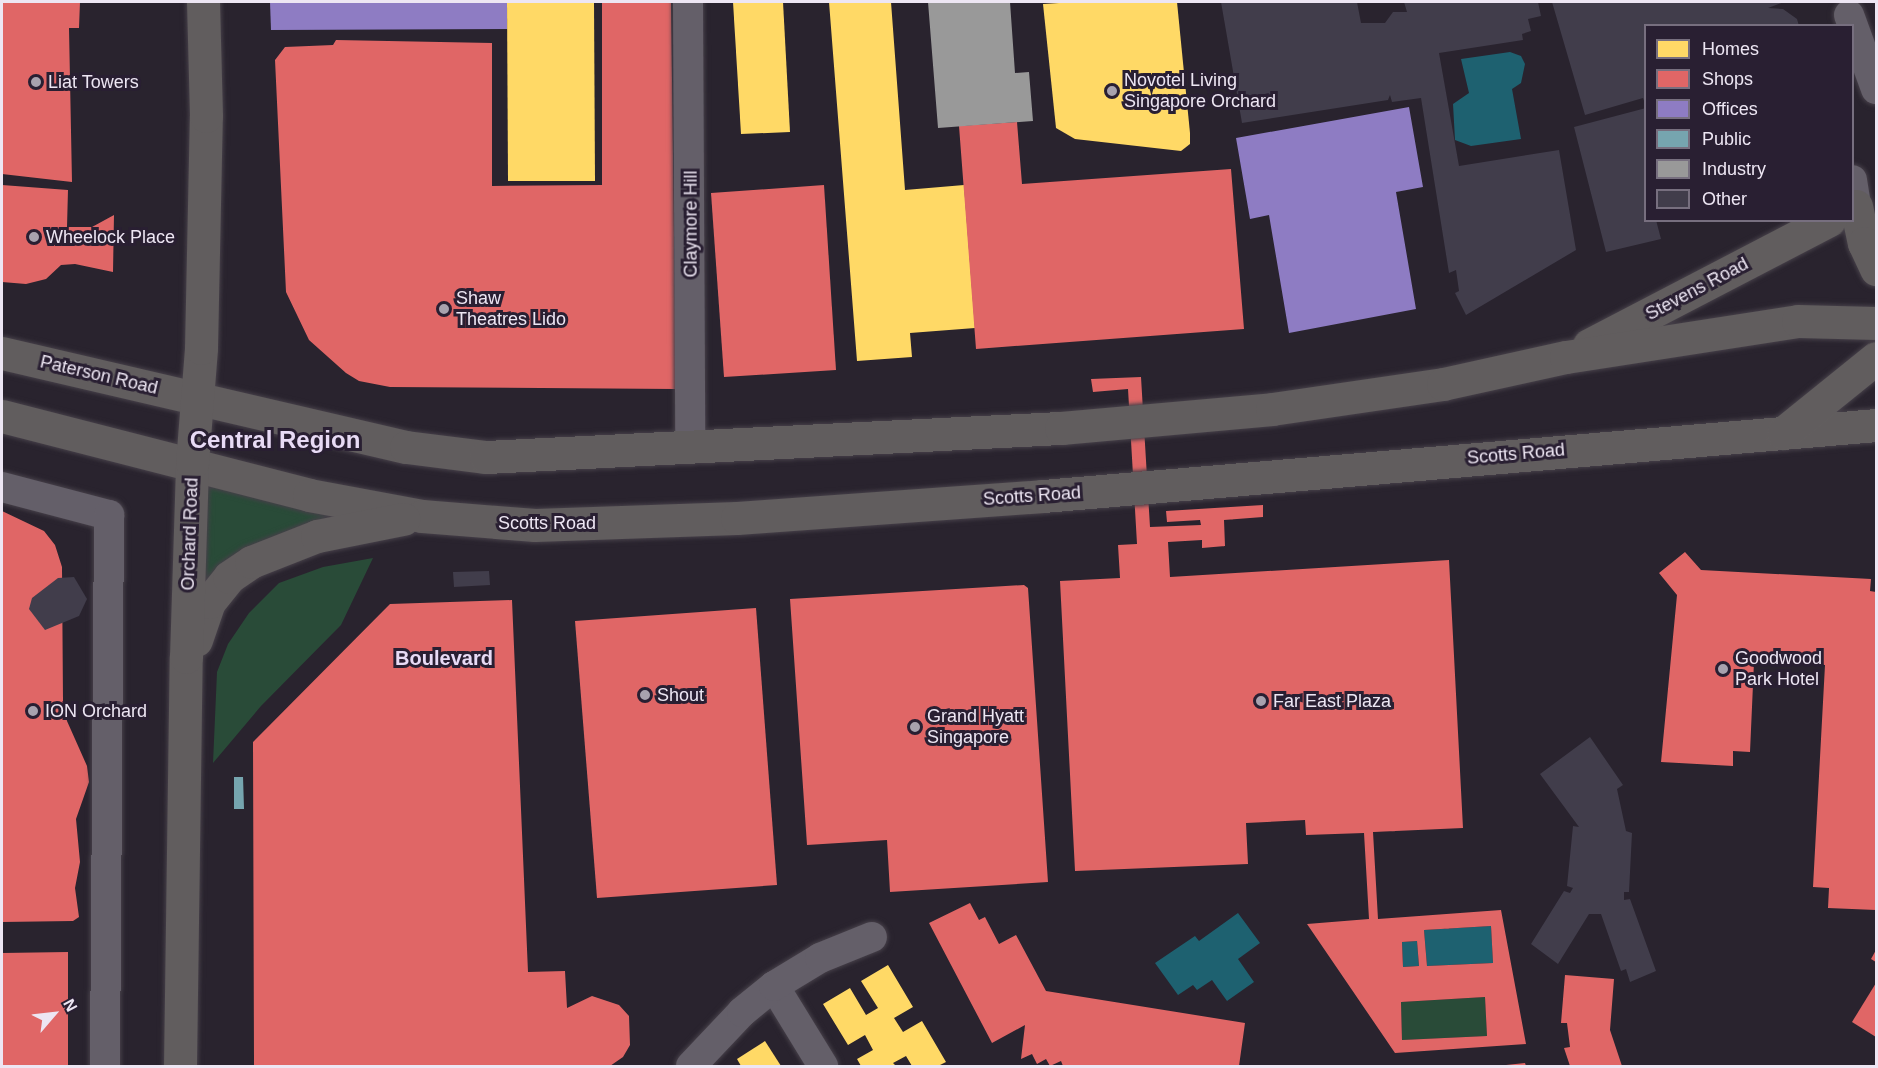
<!DOCTYPE html>
<style>
body{margin:0}
#map{position:relative;width:1878px;height:1068px;overflow:hidden;background:#29232e;font-family:Arial,sans-serif}
div>[style]{position:absolute}
[style*='--x']{left:calc(var(--x)*1px);top:calc(var(--y)*1px);width:calc(var(--w)*1px);rotate:calc(var(--a)*1deg)}
.green>*{inset:0;background:#294b38}
.water>*{inset:0;background:#1e6170}
.homes>*{inset:0;background:#ffd966}
.shops>*{inset:0;background:#e06666}
.offices>*{inset:0;background:#8e7cc3}
.public>*{inset:0;background:#76a5af}
.industry>*{inset:0;background:#999}
.building>*{inset:0;background:#413d4b}
.roads{filter:drop-shadow(0 0 2px #464049) drop-shadow(0 0 2px #464049)}
.minor>*{height:30px;margin:-15px;padding:0 15px;transform-origin:15px;border-radius:15px;background:#645f69}
.major>*{height:33px;margin:-16.5px;padding:0 16.5px;transform-origin:16.5px;border-radius:16.5px;background:#615d5e}
.dots>*{width:16px;height:16px;translate:-50% -50%;box-sizing:border-box;border:3px solid #291f32;border-radius:50%}
span{translate:-50% -50%;white-space:nowrap;text-align:center;line-height:1.15;-webkit-text-stroke:6px #291f32;paint-order:stroke}
.poi-label{font-size:18px;color:#ede6f3}
.left{translate:0 -50%;text-align:left}
.street-label{font-size:18px;color:#ede6f3}
.neighbourhood-label{font-size:20px;color:#e8dbf5;font-weight:700}
.district-label{font-size:24px;color:#e8dbf5;font-weight:700}
.frame{position:absolute;inset:0;border:3px solid #ede6f3;pointer-events:none}
.legend{position:absolute;left:1644px;top:24px;width:210px;height:198px;box-sizing:border-box;background:#291f32;border:2px solid #776f7f;margin:0;padding:8px 10px;list-style:none;font-size:18px;color:#ede6f3}
.legend li{display:flex;align-items:center;gap:12px;height:30px}
.legend b{width:30px;border:2px solid #776f7f}
.north{position:absolute;left:24px;top:984px;width:60px;height:60px;-webkit-text-stroke:4px #291f32;paint-order:stroke;rotate:62deg;font-size:16px;font-weight:700;line-height:24px;text-align:center;color:#ede6f3}
.north::after{content:'';display:block;margin:auto;width:21px;height:27px;background:#ede6f3;clip-path:polygon(50% 0,100% 100%,50% 72%,0 100%)}
</style>
<div id="map">
<div class="green">
<div style="clip-path:polygon(192px 463px,422px 516px,251px 562px,186px 667px)"></div>
<div style="clip-path:polygon(373px 558px,341px 625px,261px 706px,213px 763px,217px 672px,228px 644px,249px 613px,279px 583px,323px 567px)"></div>
<div style="clip-path:polygon(1485px 997px,1487px 1036px,1402px 1040px,1401px 1002px)"></div>
</div>
<div class="water">
<div style="clip-path:polygon(1510px 52px,1521px 56px,1525px 64px,1521px 83px,1512px 89px,1521px 139px,1471px 146px,1455px 140px,1453px 104px,1469px 93px,1461px 59px)"></div>
<div style="clip-path:polygon(1238px 913px,1260px 943px,1238px 959px,1254px 982px,1227px 1001px,1212px 980px,1197px 990px,1193px 985px,1178px 995px,1155px 963px,1195px 936px,1199px 941px)"></div>
<div style="clip-path:polygon(1491px 926px,1493px 963px,1427px 966px,1424px 930px)"></div>
<div style="clip-path:polygon(1417px 941px,1419px 966px,1403px 967px,1402px 942px)"></div>
</div>
<div class="homes">
<div style="clip-path:polygon(507px 2px,594px 2px,595px 181px,508px 181px)"></div>
<div style="clip-path:polygon(733px 2px,783px 2px,790px 132px,741px 134px)"></div>
<div style="clip-path:polygon(829px 2px,891px 2px,905px 190px,964px 185px,975px 328px,910px 333px,912px 357px,857px 361px)"></div>
<div style="clip-path:polygon(1075px 2px,1177px 2px,1190px 133px,1190px 144px,1181px 151px,1075px 139px,1056px 128px,1043px 4px)"></div>
<div style="clip-path:polygon(1371px 617px,1409px 656px,1417px 787px,1381px 831px,1354px 832px,1317px 795px,1307px 664px,1342px 620px)"></div>
<div style="clip-path:polygon(888px 965px,913px 1007px,894px 1018px,903px 1032px,922px 1021px,946px 1062px,938px 1066px,912px 1066px,906px 1056px,893px 1063px,896px 1066px,861px 1066px,857px 1059px,873px 1050px,865px 1035px,848px 1045px,823px 1004px,850px 988px,866px 1015px,878px 1008px,861px 981px)"></div>
<div style="clip-path:polygon(765px 1041px,781px 1066px,741px 1066px,737px 1059px)"></div>
</div>
<div class="shops">
<div style="clip-path:polygon(2px 2px,80px 2px,79px 28px,69px 28px,72px 182px,2px 174px)"></div>
<div style="clip-path:polygon(602px 2px,671px 2px,676px 389px,390px 387px,359px 381px,346px 373px,309px 340px,286px 292px,275px 60px,285px 47px,333px 45px,336px 40px,492px 43px,492px 186px,602px 185px)"></div>
<div style="clip-path:polygon(1017px 122px,1022px 184px,1231px 169px,1244px 329px,976px 349px,959px 126px)"></div>
<div style="clip-path:polygon(2px 185px,68px 190px,67px 227px,92px 227px,114px 215px,113px 272px,75px 264px,61px 265px,46px 279px,26px 284px,2px 282px)"></div>
<div style="clip-path:polygon(824px 185px,836px 370px,724px 377px,711px 193px)"></div>
<div style="clip-path:polygon(evenodd,1141px 377px,1150px 527px,1201px 525px,1200px 520px,1167px 522px,1166px 511px,1263px 505px,1263px 517px,1224px 520px,1225px 546px,1202px 548px,1202px 540px,1168px 542px,1170px 577px,1449px 560px,1463px 828px,1373px 832px,1378px 919px,1501px 910px,1526px 1044px,1395px 1053px,1307px 924px,1369px 919px,1364px 833px,1306px 835px,1305px 820px,1246px 823px,1248px 864px,1075px 871px,1060px 581px,1120px 578px,1118px 545px,1137px 544px,1128px 389px,1093px 392px,1091px 379px,1141px 377px,1491px 926px,1493px 963px,1427px 966px,1424px 930px,1491px 926px,1141px 377px,1417px 941px,1419px 966px,1403px 967px,1402px 942px,1417px 941px,1141px 377px,1485px 997px,1487px 1036px,1402px 1040px,1401px 1002px,1485px 997px)"></div>
<div style="clip-path:polygon(2px 511px,44px 531px,55px 545px,62px 567px,63px 701px,67px 721px,87px 766px,89px 782px,76px 819px,80px 862px,75px 888px,79px 917px,73px 921px,2px 922px)"></div>
<div style="clip-path:polygon(1685px 552px,1701px 570px,1871px 579px,1870px 591px,1876px 592px,1876px 910px,1828px 908px,1829px 888px,1813px 887px,1825px 665px,1754px 662px,1750px 752px,1733px 751px,1733px 766px,1661px 762px,1677px 595px,1659px 573px)"></div>
<div style="clip-path:polygon(1024px 585px,1028px 588px,1048px 882px,890px 892px,887px 840px,807px 845px,790px 599px)"></div>
<div style="clip-path:polygon(512px 600px,528px 972px,565px 971px,567px 1008px,592px 996px,619px 1005px,629px 1016px,630px 1045px,623px 1057px,610px 1066px,254px 1066px,253px 742px,390px 604px)"></div>
<div style="clip-path:polygon(756px 608px,777px 885px,597px 898px,575px 621px)"></div>
<div style="clip-path:polygon(970px 903px,979px 920px,985px 917px,999px 944px,1016px 935px,1046px 991px,1245px 1023px,1239px 1066px,1063px 1066px,1061px 1061px,1050px 1066px,1046px 1059px,1037px 1064px,1032px 1054px,1021px 1059px,1025px 1025px,992px 1043px,929px 923px)"></div>
<div style="clip-path:polygon(1876px 950px,1876px 962px,1871px 959px)"></div>
<div style="clip-path:polygon(68px 952px,68px 1066px,2px 1066px,2px 953px)"></div>
<div style="clip-path:polygon(1565px 975px,1614px 979px,1610px 1030px,1622px 1066px,1570px 1066px,1564px 1048px,1570px 1047px,1567px 1023px,1561px 1023px)"></div>
<div style="clip-path:polygon(1876px 983px,1876px 1037px,1852px 1022px)"></div>
<div style="clip-path:polygon(1525px 1063px,1526px 1066px,1506px 1066px,1506px 1065px)"></div>
</div>
<div class="offices">
<div style="clip-path:polygon(270px 2px,507px 2px,507px 29px,271px 30px)"></div>
<div style="clip-path:polygon(1409px 107px,1423px 187px,1396px 192px,1416px 309px,1289px 333px,1269px 215px,1250px 219px,1236px 138px)"></div>
</div>
<div class="public">
<div style="clip-path:polygon(234px 777px,243px 777px,244px 809px,234px 809px)"></div>
</div>
<div class="industry">
<div style="clip-path:polygon(928px 2px,1010px 2px,1015px 73px,1029px 72px,1033px 121px,938px 128px)"></div>
</div>
<div class="building">
<div style="clip-path:polygon(1221px 2px,1357px 2px,1361px 23px,1385px 23px,1393px 12px,1407px 12px,1404px 2px,1538px 2px,1541px 16px,1528px 19px,1531px 31px,1522px 34px,1523px 40px,1439px 53px,1459px 166px,1559px 150px,1576px 250px,1466px 315px,1455px 293px,1459px 291px,1456px 270px,1449px 273px,1421px 98px,1392px 102px,1390px 95px,1388px 100px,1242px 123px)"></div>
<div style="clip-path:polygon(1552px 2px,1784px 2px,1768px 8px,1783px 9px,1797px 19px,1799px 26px,1646px 26px,1646px 106px,1643px 98px,1585px 115px)"></div>
<div style="clip-path:polygon(1646px 108px,1646px 220px,1656px 220px,1661px 239px,1606px 252px,1574px 127px)"></div>
<div style="clip-path:polygon(489px 571px,490px 585px,454px 587px,453px 572px)"></div>
<div style="clip-path:polygon(74px 577px,87px 599px,79px 616px,45px 630px,29px 609px,32px 598px,58px 578px)"></div>
<div style="clip-path:polygon(1590px 737px,1623px 785px,1617px 789px,1626px 831px,1632px 833px,1629px 892px,1624px 892px,1624px 900px,1630px 899px,1656px 971px,1630px 982px,1626px 969px,1621px 971px,1601px 914px,1589px 914px,1558px 964px,1531px 944px,1564px 891px,1570px 893px,1573px 888px,1567px 886px,1573px 826px,1579px 827px,1540px 774px)"></div>
</div>
<div class="roads">
<div class="minor">
<div style="--x:688;--y:2;--w:445;--a:89.7"></div>
<div style="--x:1849;--y:15;--w:79;--a:70"></div>
<div style="--x:1852;--y:180;--w:26;--a:81"></div>
<div style="--x:2;--y:487;--w:111;--a:14.7"></div>
<div style="--x:109;--y:515;--w:551;--a:90.42"></div>
<div style="--x:774;--y:986;--w:94;--a:58.5"></div>
<div style="--x:691;--y:1066;--w:74;--a:-46.6"></div>
<div style="--x:742;--y:1012;--w:41;--a:-39.1"></div>
<div style="--x:774;--y:986;--w:54;--a:-31.3"></div>
<div style="--x:820;--y:958;--w:56;--a:-22"></div>
</div>
<div class="major">
<div style="--x:1856;--y:206;--w:38;--a:78"></div>
<div style="--x:1864;--y:243;--w:29;--a:65"></div>
<div style="--x:1589;--y:345;--w:271;--a:-27.5"></div>
<div style="--x:2;--y:353;--w:415;--a:13.1"></div>
<div style="--x:406;--y:447;--w:81;--a:7.1"></div>
<div style="--x:486;--y:457;--w:576;--a:-2.89"></div>
<div style="--x:1061;--y:428;--w:212;--a:-5.1"></div>
<div style="--x:1272;--y:409;--w:173;--a:-8.3"></div>
<div style="--x:1443;--y:384;--w:126;--a:-12.4"></div>
<div style="--x:1566;--y:357;--w:235;--a:-8.8"></div>
<div style="--x:1798;--y:321;--w:78;--a:1.5"></div>
<div style="--x:2;--y:416;--w:317;--a:14.4"></div>
<div style="--x:309;--y:495;--w:115;--a:10.5"></div>
<div style="--x:422;--y:516;--w:113;--a:4.6"></div>
<div style="--x:535;--y:525;--w:202;--a:-2"></div>
<div style="--x:737;--y:518;--w:307;--a:-4.1"></div>
<div style="--x:1043;--y:496;--w:836;--a:-4.87"></div>
<div style="--x:1783;--y:433;--w:119;--a:-38.9"></div>
<div style="--x:196;--y:640;--w:40;--a:-71.1"></div>
<div style="--x:209;--y:602;--w:32;--a:-51"></div>
<div style="--x:229;--y:577;--w:27;--a:-34"></div>
<div style="--x:251;--y:562;--w:71;--a:-21.5"></div>
<div style="--x:317;--y:536;--w:88;--a:-11.2"></div>
<div style="--x:180;--y:1066;--w:409;--a:-89.2"></div>
<div style="--x:186;--y:657;--w:194;--a:-88.2"></div>
<div style="--x:192;--y:463;--w:115;--a:-85.5"></div>
<div style="--x:201;--y:348;--w:232;--a:-88.8"></div>
<div style="--x:206;--y:116;--w:114;--a:-91.5"></div>
</div>
</div>
<div class="dots">
<div style="left:36px;top:82px;background:#a8a2ae"></div>
<div style="left:1112px;top:91px;background:#a8a2ae"></div>
<div style="left:34px;top:237px;background:#a8a2ae"></div>
<div style="left:444px;top:309px;background:#a8a2ae"></div>
<div style="left:1723px;top:669px;background:#a8a2ae"></div>
<div style="left:645px;top:695px;background:#a8a2ae"></div>
<div style="left:1261px;top:701px;background:#a8a2ae"></div>
<div style="left:33px;top:711px;background:#a8a2ae"></div>
<div style="left:915px;top:727px;background:#a8a2ae"></div>
</div>
<div class="poi-label">
<span class="left" style="left:1124px;top:91px">Novotel Living<br>Singapore Orchard</span>
<span class="left" style="left:48px;top:82px">Liat Towers</span>
<span class="left" style="left:46px;top:237px">Wheelock Place</span>
<span class="left" style="left:456px;top:309px">Shaw<br>Theatres Lido</span>
<span class="left" style="left:1735px;top:669px">Goodwood<br>Park Hotel</span>
<span class="left" style="left:657px;top:695px">Shout</span>
<span class="left" style="left:1273px;top:701px">Far East Plaza</span>
<span class="left" style="left:45px;top:711px">ION Orchard</span>
<span class="left" style="left:927px;top:727px">Grand Hyatt<br>Singapore</span>
</div>
<div class="street-label">
<span style="left:691px;top:224px;rotate:-90deg">Claymore Hill</span>
<span style="left:1697px;top:289px;rotate:-28deg">Stevens Road</span>
<span style="left:99px;top:375px;rotate:13deg">Paterson Road</span>
<span style="left:1516px;top:454px;rotate:-5deg">Scotts Road</span>
<span style="left:1032px;top:496px;rotate:-4deg">Scotts Road</span>
<span style="left:547px;top:523px">Scotts Road</span>
<span style="left:190px;top:534px;rotate:-88deg">Orchard Road</span>
</div>
<div class="neighbourhood-label">
<span style="left:444px;top:658px">Boulevard</span>
</div>
<div class="district-label">
<span style="left:275px;top:440px">Central Region</span>
</div>
<div class="frame"></div>
<ul class="legend">
<li><b style="height:16px;background:#ffd966"></b>Homes</li>
<li><b style="height:16px;background:#e06666"></b>Shops</li>
<li><b style="height:16px;background:#8e7cc3"></b>Offices</li>
<li><b style="height:16px;background:#76a5af"></b>Public</li>
<li><b style="height:16px;background:#999"></b>Industry</li>
<li><b style="height:16px;background:#413d4b"></b>Other</li>
</ul>
<div class="north">N</div>
</div>
